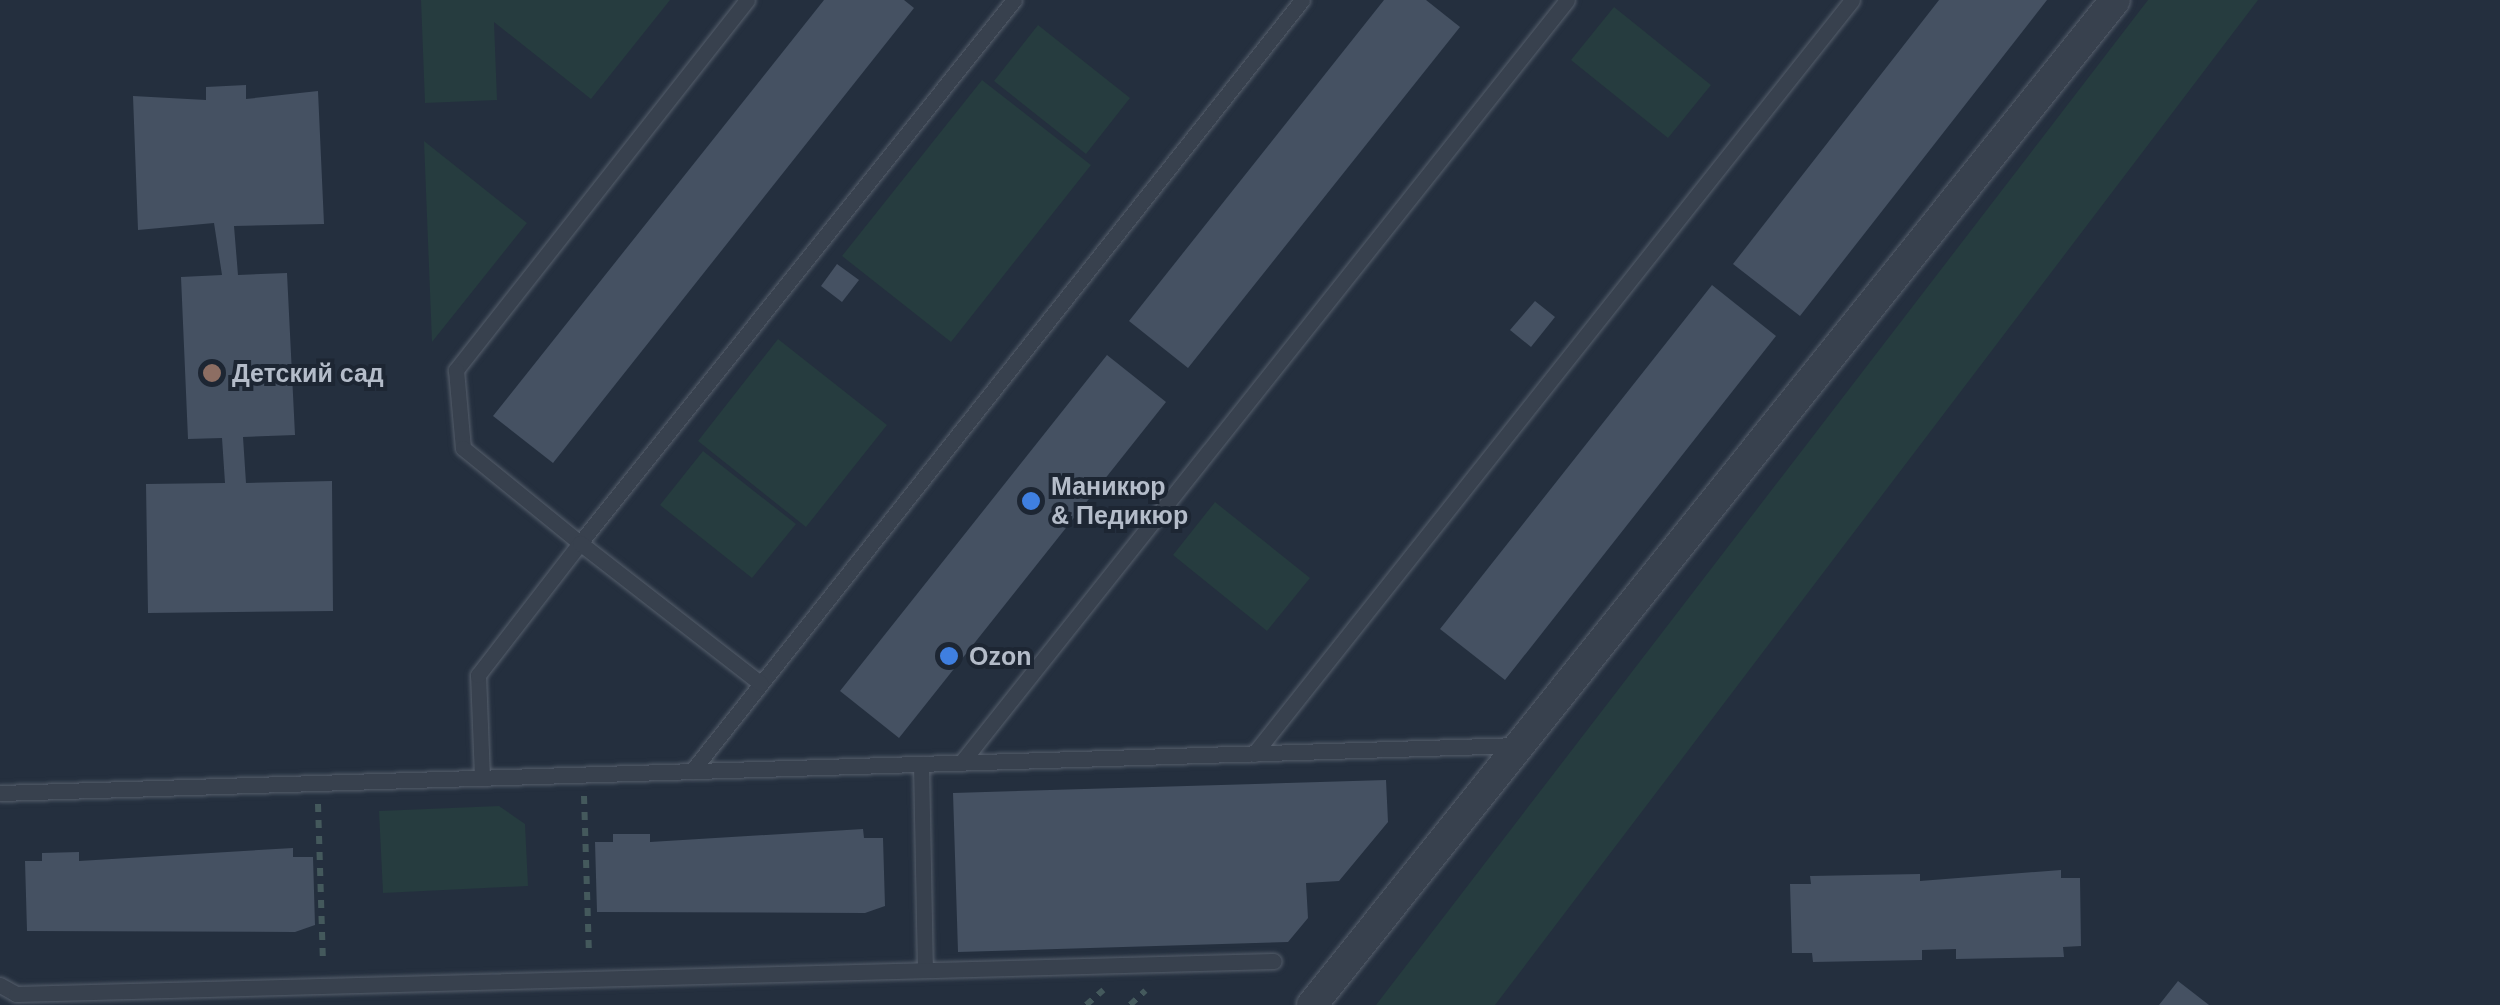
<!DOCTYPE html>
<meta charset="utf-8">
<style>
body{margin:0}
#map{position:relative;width:2500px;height:1005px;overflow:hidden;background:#242f3e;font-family:Helvetica,sans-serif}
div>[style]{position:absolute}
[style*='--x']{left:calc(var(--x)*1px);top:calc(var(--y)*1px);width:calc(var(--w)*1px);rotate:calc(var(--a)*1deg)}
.green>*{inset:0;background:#263c3f}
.building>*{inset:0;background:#455162}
.path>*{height:6px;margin-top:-3px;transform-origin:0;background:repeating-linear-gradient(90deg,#44595c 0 8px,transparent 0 16px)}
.roads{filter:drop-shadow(0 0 2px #565f6c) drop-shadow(0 0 2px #565f6c)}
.service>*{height:15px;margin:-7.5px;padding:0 7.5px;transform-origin:7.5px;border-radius:7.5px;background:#38414e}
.minor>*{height:30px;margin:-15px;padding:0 15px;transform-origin:15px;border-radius:15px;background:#38414e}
.dots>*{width:28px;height:28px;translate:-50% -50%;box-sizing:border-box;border:5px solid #1d2633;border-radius:50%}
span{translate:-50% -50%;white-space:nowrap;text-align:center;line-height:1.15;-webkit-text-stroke:8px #1d2633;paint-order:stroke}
.poi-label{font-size:25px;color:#b4bcc9;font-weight:700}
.left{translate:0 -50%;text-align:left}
</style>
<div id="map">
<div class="green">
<div style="clip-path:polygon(421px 0,670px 0,591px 99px,494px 22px,497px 100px,425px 103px)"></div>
<div style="clip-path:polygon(2148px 0,2258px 0,1495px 1005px,1376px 1005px)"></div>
<div style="clip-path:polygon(1614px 7px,1711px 85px,1668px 138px,1571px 60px)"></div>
<div style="clip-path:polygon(1038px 25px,1130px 98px,1086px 154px,994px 81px)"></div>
<div style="clip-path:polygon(982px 80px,1091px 165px,951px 342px,842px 256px)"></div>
<div style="clip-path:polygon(424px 141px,527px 223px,432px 342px)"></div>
<div style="clip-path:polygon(778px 339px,887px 425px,806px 527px,698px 441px)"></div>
<div style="clip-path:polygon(703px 451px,796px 524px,752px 578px,660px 505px)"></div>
<div style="clip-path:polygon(1215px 502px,1310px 578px,1267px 631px,1173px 555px)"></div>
<div style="clip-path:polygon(499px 806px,525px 824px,528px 886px,383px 893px,379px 811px)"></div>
</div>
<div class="building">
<div style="clip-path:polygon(824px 0,904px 0,914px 8px,553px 463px,493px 416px)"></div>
<div style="clip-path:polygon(1384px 0,1426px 0,1460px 27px,1188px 368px,1129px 321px)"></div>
<div style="clip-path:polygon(1939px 0,2047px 0,1800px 316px,1733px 264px)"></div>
<div style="clip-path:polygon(246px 85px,246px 99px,318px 91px,324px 224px,234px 226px,238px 275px,287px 273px,295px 435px,243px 437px,246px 483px,332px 481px,333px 611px,148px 613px,146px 484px,225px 483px,222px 438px,188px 439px,181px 277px,222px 275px,214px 223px,138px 230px,133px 96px,206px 100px,206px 87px)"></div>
<div style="clip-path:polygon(837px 264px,859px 280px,842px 302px,821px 286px)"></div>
<div style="clip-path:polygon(1712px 285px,1776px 336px,1505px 680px,1440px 629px)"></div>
<div style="clip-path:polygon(1535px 301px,1555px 317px,1531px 347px,1510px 330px)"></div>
<div style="clip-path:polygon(1107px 355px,1166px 402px,899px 738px,840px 691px)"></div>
<div style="clip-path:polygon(1386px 780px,1388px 822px,1339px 881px,1306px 883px,1308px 918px,1288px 942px,958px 952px,953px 793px)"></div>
<div style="clip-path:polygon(863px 829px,864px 838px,883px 838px,885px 906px,865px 913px,597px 912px,595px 842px,613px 842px,613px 834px,650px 834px,650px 842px)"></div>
<div style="clip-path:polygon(293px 848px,293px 857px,313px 857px,315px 925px,295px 932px,27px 931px,25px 861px,42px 861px,42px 853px,79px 852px,79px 861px)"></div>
<div style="clip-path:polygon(2061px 870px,2061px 878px,2080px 878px,2081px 946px,2063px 947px,2064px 957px,1956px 959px,1956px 949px,1922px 950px,1922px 960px,1813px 962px,1812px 953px,1792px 953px,1790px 884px,1811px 884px,1810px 876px,1920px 874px,1920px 881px)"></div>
<div style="clip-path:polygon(2178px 981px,2209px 1005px,2159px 1005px)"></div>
</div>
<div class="path">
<div style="--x:584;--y:796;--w:157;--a:88.2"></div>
<div style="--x:318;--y:804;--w:157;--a:88.2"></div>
<div style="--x:1086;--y:1005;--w:23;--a:-41"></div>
<div style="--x:1130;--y:1005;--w:21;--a:-43"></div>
</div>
<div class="roads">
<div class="service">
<div style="--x:747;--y:0;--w:471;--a:128.2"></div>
<div style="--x:456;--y:370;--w:78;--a:84.9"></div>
<div style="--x:463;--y:448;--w:151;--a:39.1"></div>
<div style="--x:580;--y:543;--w:695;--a:-51.37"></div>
<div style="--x:1254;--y:754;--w:962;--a:-51.58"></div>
<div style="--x:961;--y:763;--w:974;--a:-51.54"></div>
<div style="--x:921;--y:764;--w:204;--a:88.9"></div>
<div style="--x:692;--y:771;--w:983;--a:-51.65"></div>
<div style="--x:482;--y:778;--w:103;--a:-92.2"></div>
<div style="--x:478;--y:675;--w:167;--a:-52.3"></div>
<div style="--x:580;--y:543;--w:229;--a:37.9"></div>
<div style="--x:0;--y:793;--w:1521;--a:-1.81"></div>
<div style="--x:0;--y:985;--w:18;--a:29"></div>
<div style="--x:16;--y:994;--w:1258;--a:-1.5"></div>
</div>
<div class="minor">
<div style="--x:1312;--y:1005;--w:1286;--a:-51.37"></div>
</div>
</div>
<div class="dots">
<div style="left:212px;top:373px;background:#8d6e63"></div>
<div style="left:1031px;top:501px;background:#3f7fe0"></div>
<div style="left:949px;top:656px;background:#3f7fe0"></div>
</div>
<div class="poi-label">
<span class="left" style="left:232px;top:373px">Детский сад</span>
<span class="left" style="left:1051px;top:501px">Маникюр<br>&amp; Педикюр</span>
<span class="left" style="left:969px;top:656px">Ozon</span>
</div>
</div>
